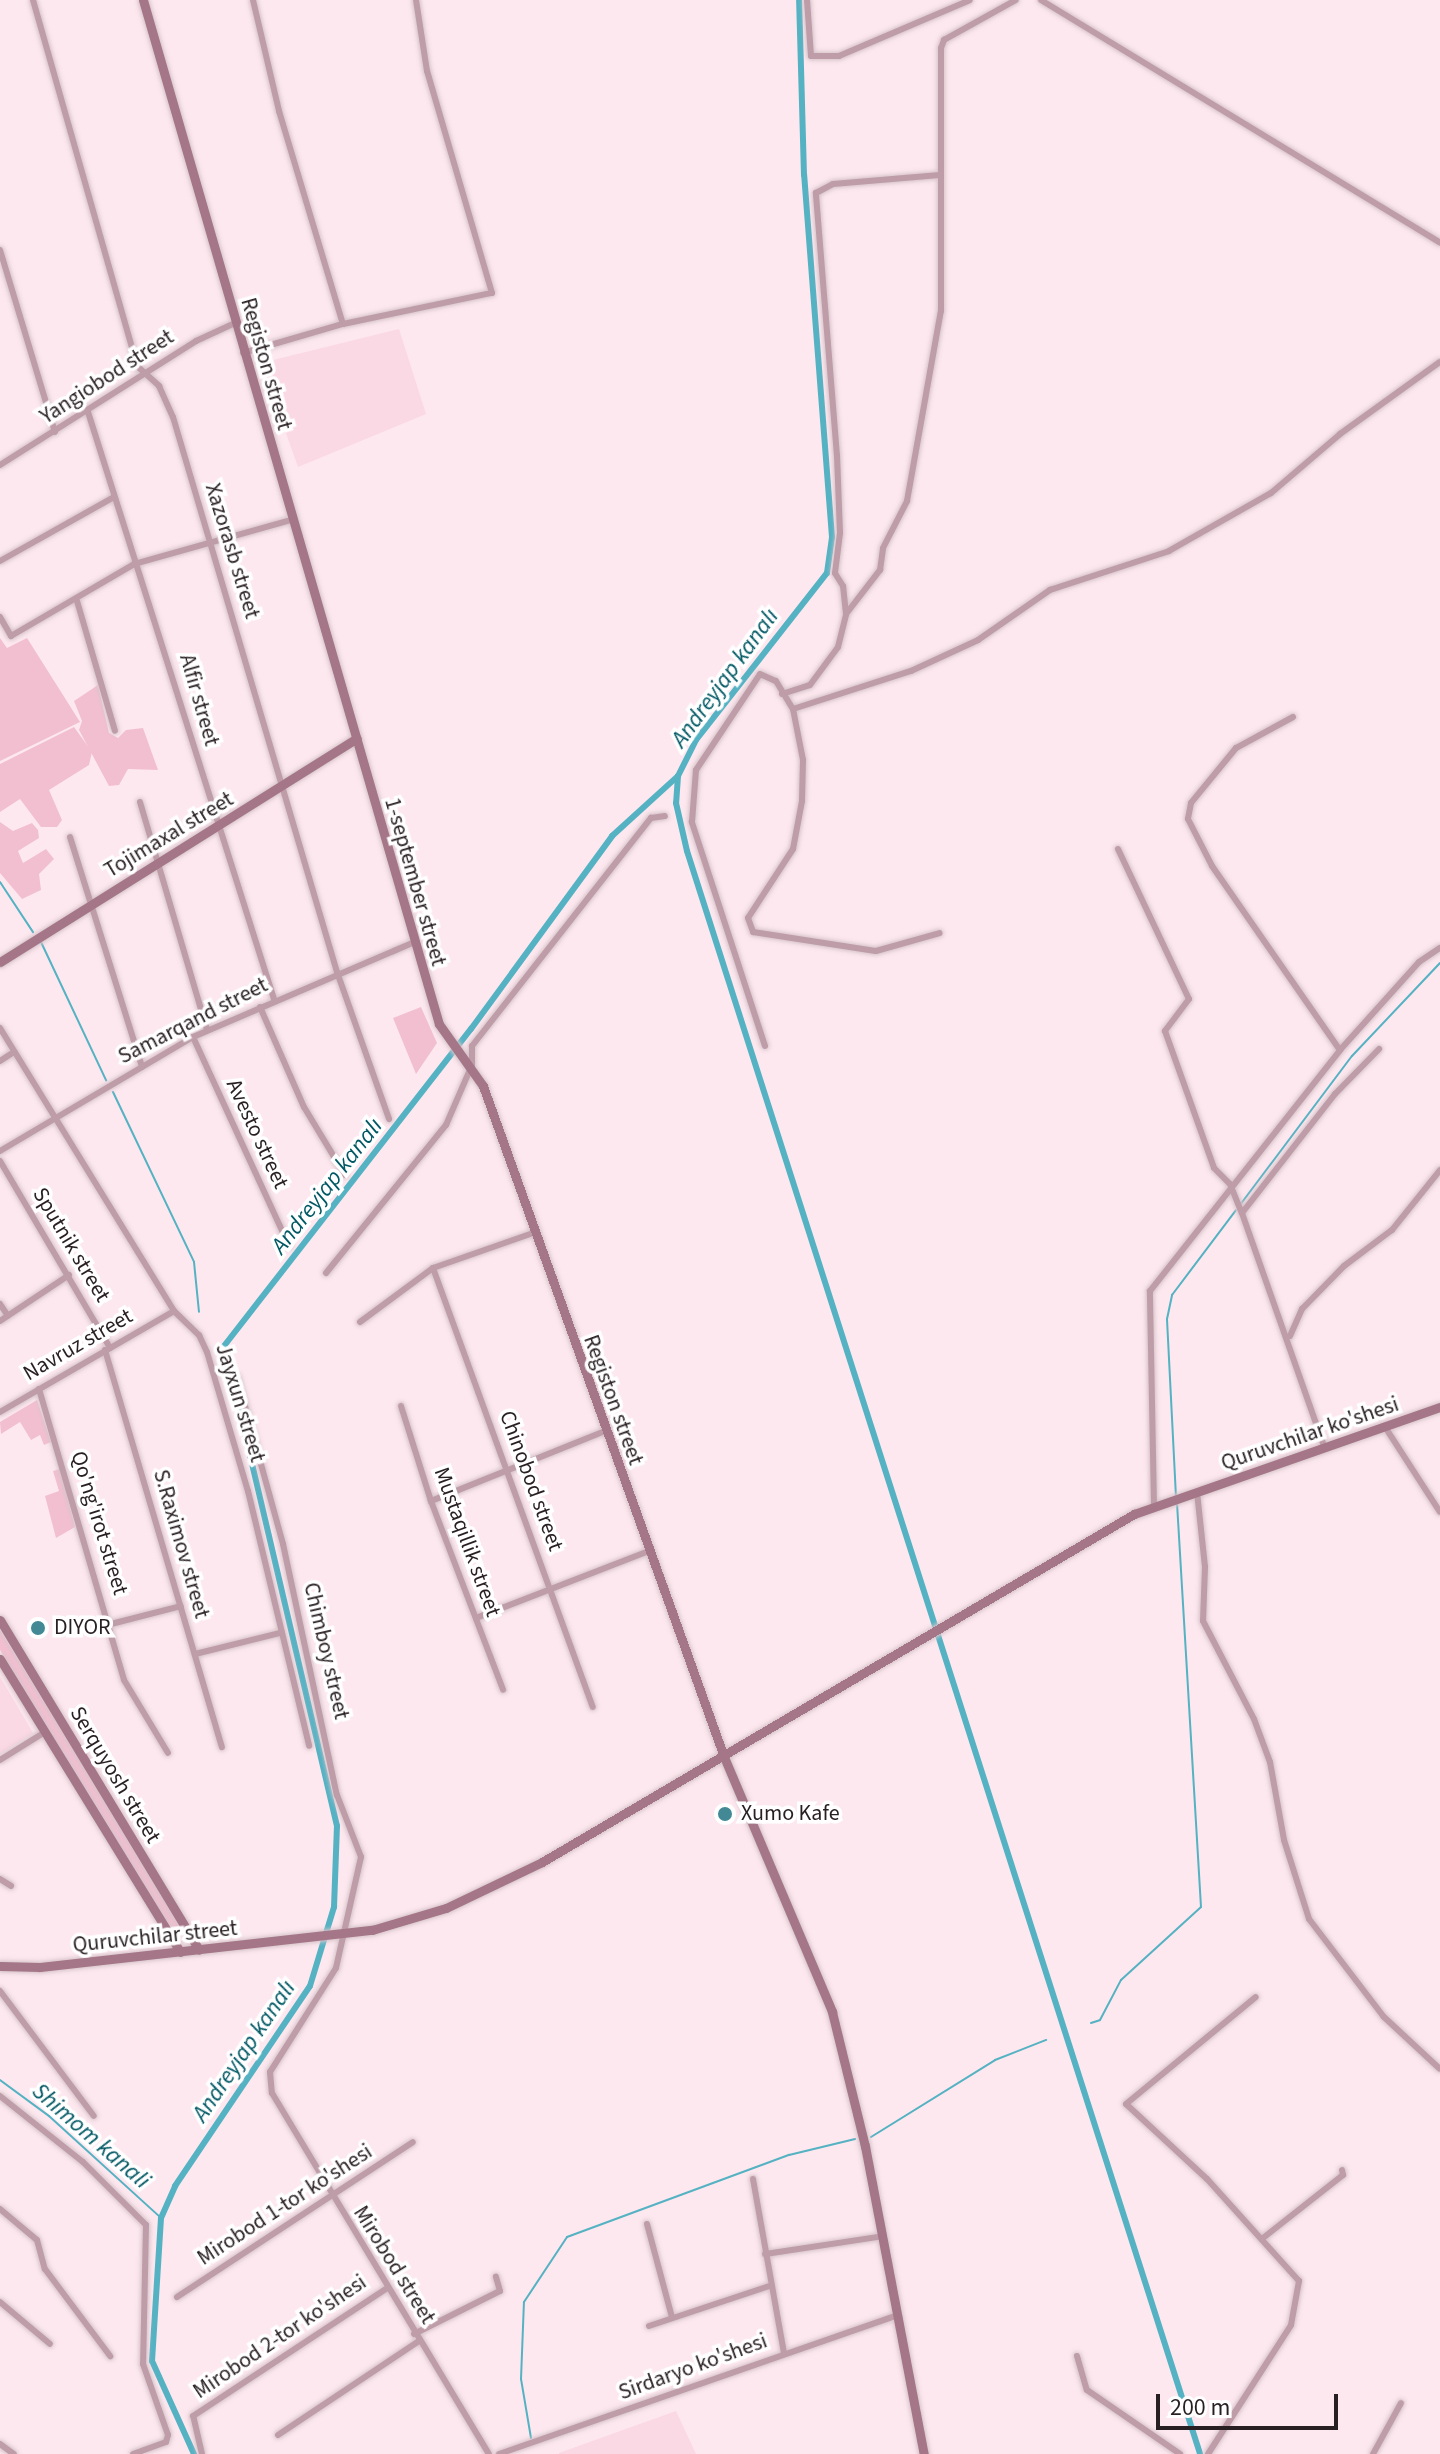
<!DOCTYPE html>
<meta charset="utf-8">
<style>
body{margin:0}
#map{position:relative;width:1440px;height:2454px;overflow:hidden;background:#fde8ef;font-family:"Source Sans 3",sans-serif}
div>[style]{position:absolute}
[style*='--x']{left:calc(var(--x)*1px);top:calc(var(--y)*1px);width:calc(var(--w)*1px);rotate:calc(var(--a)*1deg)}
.built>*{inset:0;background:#fad8e4}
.green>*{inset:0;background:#f2bfd1}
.stream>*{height:2px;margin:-1px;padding:0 1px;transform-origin:1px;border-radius:1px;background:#54b2c3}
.canal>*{height:6px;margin:-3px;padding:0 3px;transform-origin:3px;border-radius:3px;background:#54b2c3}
.roads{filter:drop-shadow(0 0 2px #d7c4ca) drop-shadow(0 0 2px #d7c4ca)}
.street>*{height:6px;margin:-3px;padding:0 3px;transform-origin:3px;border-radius:3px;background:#be9da8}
.secondary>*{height:9px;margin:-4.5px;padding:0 4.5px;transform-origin:4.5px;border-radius:4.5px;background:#a47687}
.dots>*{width:22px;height:22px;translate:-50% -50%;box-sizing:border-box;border:4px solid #fff;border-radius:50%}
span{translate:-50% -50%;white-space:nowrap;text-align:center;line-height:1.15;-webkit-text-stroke:7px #fff;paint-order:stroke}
.street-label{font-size:22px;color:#281f22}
.poi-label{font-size:22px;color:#281f22}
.left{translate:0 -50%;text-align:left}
.water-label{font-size:24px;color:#015864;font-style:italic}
.scale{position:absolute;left:1156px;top:2394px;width:182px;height:36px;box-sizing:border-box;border:4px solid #281f22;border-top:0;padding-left:10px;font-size:24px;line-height:28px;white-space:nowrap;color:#281f22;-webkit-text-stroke:6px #fff;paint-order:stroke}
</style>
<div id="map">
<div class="built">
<div style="clip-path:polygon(399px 329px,426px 414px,298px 467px,261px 363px)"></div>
<div style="clip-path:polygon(0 1677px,33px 1733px,0 1754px)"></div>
<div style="clip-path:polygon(676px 2411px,696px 2454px,559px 2454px,559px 2453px)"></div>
</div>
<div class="green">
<div style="clip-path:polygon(0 638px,7px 648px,27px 638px,80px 722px,0 761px)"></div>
<div style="clip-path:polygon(98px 685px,109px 733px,118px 738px,126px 730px,143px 728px,158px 770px,128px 769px,119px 785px,109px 786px,79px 730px,82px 721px,74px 701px)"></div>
<div style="clip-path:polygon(74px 727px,92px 752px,89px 765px,49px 790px,62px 820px,57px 827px,41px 827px,20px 799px,0 812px,0 764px)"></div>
<div style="clip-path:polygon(0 822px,13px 831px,32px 823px,38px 830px,39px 838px,18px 851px,23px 863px,46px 849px,54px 859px,39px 874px,41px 890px,22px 899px,0 873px)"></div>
<div style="clip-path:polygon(421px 1007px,437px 1043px,416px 1074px,393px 1018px)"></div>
<div style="clip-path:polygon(37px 1400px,51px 1442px,44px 1445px,40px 1435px,31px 1440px,20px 1422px,1px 1434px,0 1422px)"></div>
<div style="clip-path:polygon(60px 1469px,75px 1527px,56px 1538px,45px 1496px,59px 1491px,53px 1471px)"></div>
<div style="clip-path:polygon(0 1630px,184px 1931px,175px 1936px,0 1650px)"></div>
</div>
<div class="stream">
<div style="--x:0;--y:882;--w:60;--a:56.6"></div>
<div style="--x:41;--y:942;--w:153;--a:64.8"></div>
<div style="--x:113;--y:1092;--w:188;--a:64.5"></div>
<div style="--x:194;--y:1262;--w:50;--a:84.3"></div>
<div style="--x:1240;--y:1205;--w:186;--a:-53.1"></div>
<div style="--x:1352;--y:1056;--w:128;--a:-46.6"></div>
<div style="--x:1176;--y:1497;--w:178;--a:-92.9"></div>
<div style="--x:1167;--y:1319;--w:25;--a:-78"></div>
<div style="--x:1172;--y:1295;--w:106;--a:-53"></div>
<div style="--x:1091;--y:2023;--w:9;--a:-18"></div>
<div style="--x:1100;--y:2020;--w:45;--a:-62.3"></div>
<div style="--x:1121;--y:1980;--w:108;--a:-42.4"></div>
<div style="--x:1201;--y:1907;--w:405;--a:-93.4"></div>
<div style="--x:0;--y:2080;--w:61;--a:36.3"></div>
<div style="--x:49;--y:2116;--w:151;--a:42.3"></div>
<div style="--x:871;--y:2137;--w:146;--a:-31.8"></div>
<div style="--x:995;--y:2060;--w:55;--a:-21.4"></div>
<div style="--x:531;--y:2438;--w:60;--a:-99.6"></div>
<div style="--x:521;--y:2379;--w:77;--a:-87.8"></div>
<div style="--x:524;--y:2302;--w:78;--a:-56.5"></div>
<div style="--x:567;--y:2237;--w:237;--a:-20.3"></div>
<div style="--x:789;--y:2155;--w:68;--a:-13.6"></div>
</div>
<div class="canal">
<div style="--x:678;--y:776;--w:27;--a:94"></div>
<div style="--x:676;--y:803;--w:49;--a:77.1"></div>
<div style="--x:687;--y:851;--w:1683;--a:72.25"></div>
<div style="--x:194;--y:2454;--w:102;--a:-114.3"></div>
<div style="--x:152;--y:2361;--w:143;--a:-86.4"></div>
<div style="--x:161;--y:2218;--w:35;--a:-66"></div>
<div style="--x:175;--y:2186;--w:241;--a:-56"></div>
<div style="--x:310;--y:1986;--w:83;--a:-73.1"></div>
<div style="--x:334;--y:1907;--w:81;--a:-87.9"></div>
<div style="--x:337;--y:1826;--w:493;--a:-103.2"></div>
<div style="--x:224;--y:1346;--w:402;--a:-52.1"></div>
<div style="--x:471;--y:1029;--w:239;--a:-53.8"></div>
<div style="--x:612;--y:836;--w:89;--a:-42.3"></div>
<div style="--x:678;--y:776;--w:40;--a:-63.4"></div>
<div style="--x:696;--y:740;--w:212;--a:-51.9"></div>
<div style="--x:827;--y:573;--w:36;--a:-82"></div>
<div style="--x:832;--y:537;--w:363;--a:-94.4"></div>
<div style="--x:804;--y:175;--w:175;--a:-91.6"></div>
</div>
<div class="roads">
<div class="street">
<div style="--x:33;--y:0;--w:380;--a:74.1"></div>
<div style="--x:137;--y:366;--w:30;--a:42"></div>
<div style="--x:159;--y:386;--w:34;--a:66"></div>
<div style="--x:173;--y:417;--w:579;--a:73.54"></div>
<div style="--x:337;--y:972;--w:156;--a:70.5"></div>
<div style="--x:253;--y:0;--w:114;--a:76.8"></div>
<div style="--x:279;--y:111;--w:222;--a:73.3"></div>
<div style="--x:807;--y:0;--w:56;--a:85.9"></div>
<div style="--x:811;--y:56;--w:28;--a:0"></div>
<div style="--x:839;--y:56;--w:142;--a:-23.1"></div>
<div style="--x:1041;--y:0;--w:467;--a:31.3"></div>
<div style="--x:0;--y:250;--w:190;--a:73.2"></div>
<div style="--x:243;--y:353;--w:104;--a:-16.2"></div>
<div style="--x:343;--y:324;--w:152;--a:-11.8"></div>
<div style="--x:492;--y:293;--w:231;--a:-106.3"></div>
<div style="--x:427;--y:71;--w:72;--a:-98.8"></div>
<div style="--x:88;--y:412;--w:616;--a:72.42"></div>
<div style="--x:0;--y:465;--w:232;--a:-32.3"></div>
<div style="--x:196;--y:341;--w:43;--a:-24.8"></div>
<div style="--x:0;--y:561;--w:131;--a:-29.3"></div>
<div style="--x:77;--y:601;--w:135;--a:73.7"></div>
<div style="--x:846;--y:614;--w:28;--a:-96"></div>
<div style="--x:843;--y:586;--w:15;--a:-122"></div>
<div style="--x:835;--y:573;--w:40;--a:-82.9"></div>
<div style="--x:840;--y:533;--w:77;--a:-92.2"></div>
<div style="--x:837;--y:456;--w:264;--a:-94.6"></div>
<div style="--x:816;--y:193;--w:19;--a:-28"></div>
<div style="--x:833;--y:184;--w:107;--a:-4.8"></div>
<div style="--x:0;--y:617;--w:22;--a:60"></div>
<div style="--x:11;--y:636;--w:143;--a:-30.3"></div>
<div style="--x:134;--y:564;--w:166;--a:-15.7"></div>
<div style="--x:782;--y:694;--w:29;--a:-18"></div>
<div style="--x:810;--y:685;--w:47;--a:-53.6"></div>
<div style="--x:838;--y:647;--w:34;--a:-76"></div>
<div style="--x:846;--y:614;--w:56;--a:-52.3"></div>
<div style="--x:880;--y:570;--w:22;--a:-82"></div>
<div style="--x:883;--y:548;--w:53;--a:-62.9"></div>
<div style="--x:907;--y:501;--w:193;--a:-79.9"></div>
<div style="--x:941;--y:311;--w:263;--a:-90"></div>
<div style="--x:941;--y:48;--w:9;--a:-69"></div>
<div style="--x:944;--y:40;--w:82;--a:-29.1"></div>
<div style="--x:793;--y:709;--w:124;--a:-17.9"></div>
<div style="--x:911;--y:671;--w:74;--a:-24.8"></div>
<div style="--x:978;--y:640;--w:88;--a:-34.8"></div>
<div style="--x:1050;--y:590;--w:125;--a:-18.1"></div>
<div style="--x:1169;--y:551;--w:117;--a:-29.6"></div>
<div style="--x:1271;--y:493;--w:91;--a:-40.5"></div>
<div style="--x:1340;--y:434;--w:123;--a:-35.8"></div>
<div style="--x:1293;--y:717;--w:65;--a:151.5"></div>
<div style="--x:1236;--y:748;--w:71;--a:129.3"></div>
<div style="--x:1191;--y:803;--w:16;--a:101"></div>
<div style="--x:1188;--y:819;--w:53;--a:62.9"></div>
<div style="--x:1212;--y:866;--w:224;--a:55.2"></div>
<div style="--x:140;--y:802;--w:238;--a:73.6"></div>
<div style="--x:70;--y:837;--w:241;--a:72.6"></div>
<div style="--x:1118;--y:849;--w:166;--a:64.7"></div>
<div style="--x:1189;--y:999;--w:40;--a:127"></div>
<div style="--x:1165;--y:1031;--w:145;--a:70.3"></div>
<div style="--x:1214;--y:1168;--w:23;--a:45"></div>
<div style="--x:1230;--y:1184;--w:31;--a:68"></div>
<div style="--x:260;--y:1007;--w:109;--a:66.3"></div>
<div style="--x:304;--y:1107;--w:79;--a:58.9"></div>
<div style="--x:0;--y:1028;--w:332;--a:58.4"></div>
<div style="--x:174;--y:1311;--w:35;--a:44"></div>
<div style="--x:199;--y:1335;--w:19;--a:65"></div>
<div style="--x:207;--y:1352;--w:145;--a:73.6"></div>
<div style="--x:248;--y:1491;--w:262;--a:76.5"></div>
<div style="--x:193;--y:1037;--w:230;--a:65.3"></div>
<div style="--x:765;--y:1046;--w:236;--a:-108.1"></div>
<div style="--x:692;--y:822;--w:52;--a:-85.6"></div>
<div style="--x:696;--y:770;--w:115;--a:-56.3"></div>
<div style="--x:760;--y:674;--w:17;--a:24"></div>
<div style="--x:776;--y:681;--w:33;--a:59"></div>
<div style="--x:793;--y:709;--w:52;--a:78.9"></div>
<div style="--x:803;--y:760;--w:41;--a:91.4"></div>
<div style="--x:802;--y:801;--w:49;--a:100.6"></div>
<div style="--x:793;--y:849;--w:82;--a:123.1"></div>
<div style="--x:748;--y:918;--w:15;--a:70"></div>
<div style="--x:753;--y:932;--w:124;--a:8.8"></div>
<div style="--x:876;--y:951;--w:66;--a:-15.7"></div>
<div style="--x:0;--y:1061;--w:17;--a:-33"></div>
<div style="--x:0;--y:1151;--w:224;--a:-30.6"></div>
<div style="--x:193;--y:1037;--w:238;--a:-23.2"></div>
<div style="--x:0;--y:1161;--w:217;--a:59.5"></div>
<div style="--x:433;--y:1268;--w:467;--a:70"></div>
<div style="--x:326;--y:1273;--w:191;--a:-51"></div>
<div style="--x:446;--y:1125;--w:65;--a:-66.6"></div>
<div style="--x:472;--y:1065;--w:19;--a:-90"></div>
<div style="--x:472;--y:1046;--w:290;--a:-51.9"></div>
<div style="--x:651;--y:818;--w:14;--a:-8"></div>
<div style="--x:0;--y:1304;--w:14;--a:56"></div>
<div style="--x:0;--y:1321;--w:83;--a:-33.7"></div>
<div style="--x:360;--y:1322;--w:91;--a:-36.5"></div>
<div style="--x:433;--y:1268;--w:106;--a:-19.3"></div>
<div style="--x:1290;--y:1336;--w:30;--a:-66"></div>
<div style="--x:1302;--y:1309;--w:60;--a:-45.7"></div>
<div style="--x:1344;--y:1266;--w:60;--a:-36.9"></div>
<div style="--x:1392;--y:1230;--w:77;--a:-51.3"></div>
<div style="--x:105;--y:1350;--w:414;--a:73.6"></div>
<div style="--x:237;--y:1377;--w:173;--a:74.6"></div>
<div style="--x:283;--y:1544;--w:257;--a:77.9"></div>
<div style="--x:337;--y:1795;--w:66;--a:68.8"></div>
<div style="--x:361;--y:1857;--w:114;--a:102.7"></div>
<div style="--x:336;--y:1968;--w:123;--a:122.4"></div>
<div style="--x:270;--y:2072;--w:21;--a:85"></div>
<div style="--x:272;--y:2093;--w:421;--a:59"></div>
<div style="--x:39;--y:1389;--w:303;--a:73.7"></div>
<div style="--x:124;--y:1680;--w:85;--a:58.9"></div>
<div style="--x:401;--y:1406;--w:100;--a:72.5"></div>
<div style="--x:431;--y:1501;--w:202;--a:69.1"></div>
<div style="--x:0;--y:1412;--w:201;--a:-30.1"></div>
<div style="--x:1385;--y:1427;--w:101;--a:57.1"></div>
<div style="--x:1324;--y:1446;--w:247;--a:-109.4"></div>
<div style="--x:1242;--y:1213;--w:151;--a:-52"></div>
<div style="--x:1335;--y:1094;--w:63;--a:-45.6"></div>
<div style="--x:1197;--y:1492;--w:75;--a:83.9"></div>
<div style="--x:1205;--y:1567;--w:54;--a:92.1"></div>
<div style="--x:1203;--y:1621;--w:110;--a:62.5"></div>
<div style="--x:1254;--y:1719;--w:46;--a:69.6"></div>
<div style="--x:1270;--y:1762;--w:79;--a:79.8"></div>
<div style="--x:1284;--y:1840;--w:83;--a:72.4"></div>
<div style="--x:1309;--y:1919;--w:123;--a:52.6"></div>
<div style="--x:1384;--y:2017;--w:76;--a:42.9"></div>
<div style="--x:431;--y:1501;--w:188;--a:-21.9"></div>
<div style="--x:1154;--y:1506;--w:215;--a:-91.1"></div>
<div style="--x:1150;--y:1291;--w:307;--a:-51.7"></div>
<div style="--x:1340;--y:1050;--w:118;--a:-48.1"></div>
<div style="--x:1419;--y:962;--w:25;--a:-34"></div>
<div style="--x:476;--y:1618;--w:188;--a:-21.2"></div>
<div style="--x:111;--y:1624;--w:72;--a:-14.4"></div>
<div style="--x:195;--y:1654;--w:88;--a:-13.9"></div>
<div style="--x:0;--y:1760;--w:53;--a:-31.9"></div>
<div style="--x:0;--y:1879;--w:13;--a:32"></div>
<div style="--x:0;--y:1991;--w:156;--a:53.1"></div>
<div style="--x:0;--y:2096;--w:106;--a:38.5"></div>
<div style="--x:83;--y:2162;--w:89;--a:45"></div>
<div style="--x:146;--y:2225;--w:139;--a:91.2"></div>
<div style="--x:143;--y:2364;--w:75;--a:70.6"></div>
<div style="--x:168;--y:2435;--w:7;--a:106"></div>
<div style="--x:166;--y:2442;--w:35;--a:160"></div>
<div style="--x:753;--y:2179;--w:177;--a:79.9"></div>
<div style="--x:0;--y:2209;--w:48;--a:40"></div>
<div style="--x:37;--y:2240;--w:30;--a:75"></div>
<div style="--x:45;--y:2269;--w:109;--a:53.2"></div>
<div style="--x:647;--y:2224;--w:96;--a:75"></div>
<div style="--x:1263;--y:2238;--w:102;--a:-38.2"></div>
<div style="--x:1343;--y:2175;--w:5;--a:-101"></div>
<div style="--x:765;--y:2254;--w:120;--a:-8.6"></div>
<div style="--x:177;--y:2297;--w:282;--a:-33.3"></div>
<div style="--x:0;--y:2302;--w:65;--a:40"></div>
<div style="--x:649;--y:2326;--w:126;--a:-18.4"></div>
<div style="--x:414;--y:2334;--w:96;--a:-26.6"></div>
<div style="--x:500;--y:2291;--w:15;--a:-106"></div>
<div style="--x:1077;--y:2356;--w:35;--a:74"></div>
<div style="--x:1087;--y:2390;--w:113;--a:34.5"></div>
<div style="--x:278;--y:2435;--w:169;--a:-33.7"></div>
<div style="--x:0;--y:2444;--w:17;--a:36"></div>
<div style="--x:202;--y:2454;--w:39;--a:-103"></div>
<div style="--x:193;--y:2416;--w:232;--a:-33.4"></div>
<div style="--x:499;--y:2454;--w:423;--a:-19.2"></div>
<div style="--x:1208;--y:2454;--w:153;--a:-57.2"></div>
<div style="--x:1291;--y:2325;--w:45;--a:-79.7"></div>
<div style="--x:1299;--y:2281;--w:137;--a:-132"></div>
<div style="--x:1207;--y:2179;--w:110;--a:-137.2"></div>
<div style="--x:1126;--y:2104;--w:168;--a:-39.5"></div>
<div style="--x:1373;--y:2454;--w:58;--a:-61.2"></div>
</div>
<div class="secondary">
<div style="--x:143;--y:0;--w:1066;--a:73.88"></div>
<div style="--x:439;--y:1024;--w:76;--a:54.6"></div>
<div style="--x:483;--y:1086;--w:713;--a:70.24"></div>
<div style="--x:724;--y:1757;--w:277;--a:67"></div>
<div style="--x:832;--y:2012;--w:138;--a:76.2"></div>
<div style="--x:865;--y:2146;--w:314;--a:79.2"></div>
<div style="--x:0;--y:962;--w:421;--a:-32.1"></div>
<div style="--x:0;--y:1620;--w:385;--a:58.9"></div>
<div style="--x:0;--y:1659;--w:344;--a:58.4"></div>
<div style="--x:0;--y:1966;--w:40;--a:1.4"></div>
<div style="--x:40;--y:1967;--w:334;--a:-6.4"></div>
<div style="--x:372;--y:1930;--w:77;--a:-16.6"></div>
<div style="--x:446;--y:1908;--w:106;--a:-25.6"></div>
<div style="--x:542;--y:1862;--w:687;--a:-30.45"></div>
<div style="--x:1134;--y:1514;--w:324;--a:-19.3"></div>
</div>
</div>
<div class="dots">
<div style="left:38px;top:1628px;background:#438995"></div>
<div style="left:725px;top:1814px;background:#438995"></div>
</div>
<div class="street-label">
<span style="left:266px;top:364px;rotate:74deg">Registon street</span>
<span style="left:107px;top:377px;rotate:-33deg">Yangiobod street</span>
<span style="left:232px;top:551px;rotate:73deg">Xazorasb street</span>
<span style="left:199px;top:700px;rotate:74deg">Alfir street</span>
<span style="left:169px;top:835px;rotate:-31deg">Tojimaxal street</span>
<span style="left:415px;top:882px;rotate:74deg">1-september street</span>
<span style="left:193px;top:1021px;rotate:-27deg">Samarqand street</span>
<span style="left:257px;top:1134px;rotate:65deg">Avesto street</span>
<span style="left:71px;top:1245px;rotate:59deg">Sputnik street</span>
<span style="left:78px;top:1345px;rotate:-30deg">Navruz street</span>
<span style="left:613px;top:1400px;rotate:70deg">Registon street</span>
<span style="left:240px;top:1403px;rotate:73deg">Jayxun street</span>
<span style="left:1310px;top:1434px;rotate:-19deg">Quruvchilar ko'shesi</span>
<span style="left:531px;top:1481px;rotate:70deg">Chinobod street</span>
<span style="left:99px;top:1523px;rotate:73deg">Qo'ng'irot street</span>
<span style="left:467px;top:1542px;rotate:70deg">Mustaqillik street</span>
<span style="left:181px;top:1544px;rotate:74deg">S.Raximov street</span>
<span style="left:326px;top:1651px;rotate:77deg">Chimboy street</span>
<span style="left:115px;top:1775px;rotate:59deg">Serquyosh street</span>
<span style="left:155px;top:1937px;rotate:-6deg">Quruvchilar street</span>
<span style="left:285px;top:2205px;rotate:-33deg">Mirobod 1-tor ko'shesi</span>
<span style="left:394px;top:2265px;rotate:58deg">Mirobod street</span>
<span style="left:280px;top:2337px;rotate:-34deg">Mirobod 2-tor ko'shesi</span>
<span style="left:693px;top:2367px;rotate:-20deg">Sirdaryo ko'shesi</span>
</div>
<div class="poi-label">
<span class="left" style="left:54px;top:1628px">DIYOR</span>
<span class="left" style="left:741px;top:1814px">Xumo Kafe</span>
</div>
<div class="water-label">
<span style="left:725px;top:678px;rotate:-54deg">Andreyjap kanalı</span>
<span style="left:327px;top:1186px;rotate:-52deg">Andreyjap kanalı</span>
<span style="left:244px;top:2051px;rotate:-56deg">Andreyjap kanalı</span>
<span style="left:91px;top:2136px;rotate:41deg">Shimom kanali</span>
</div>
<div class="scale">200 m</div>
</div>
